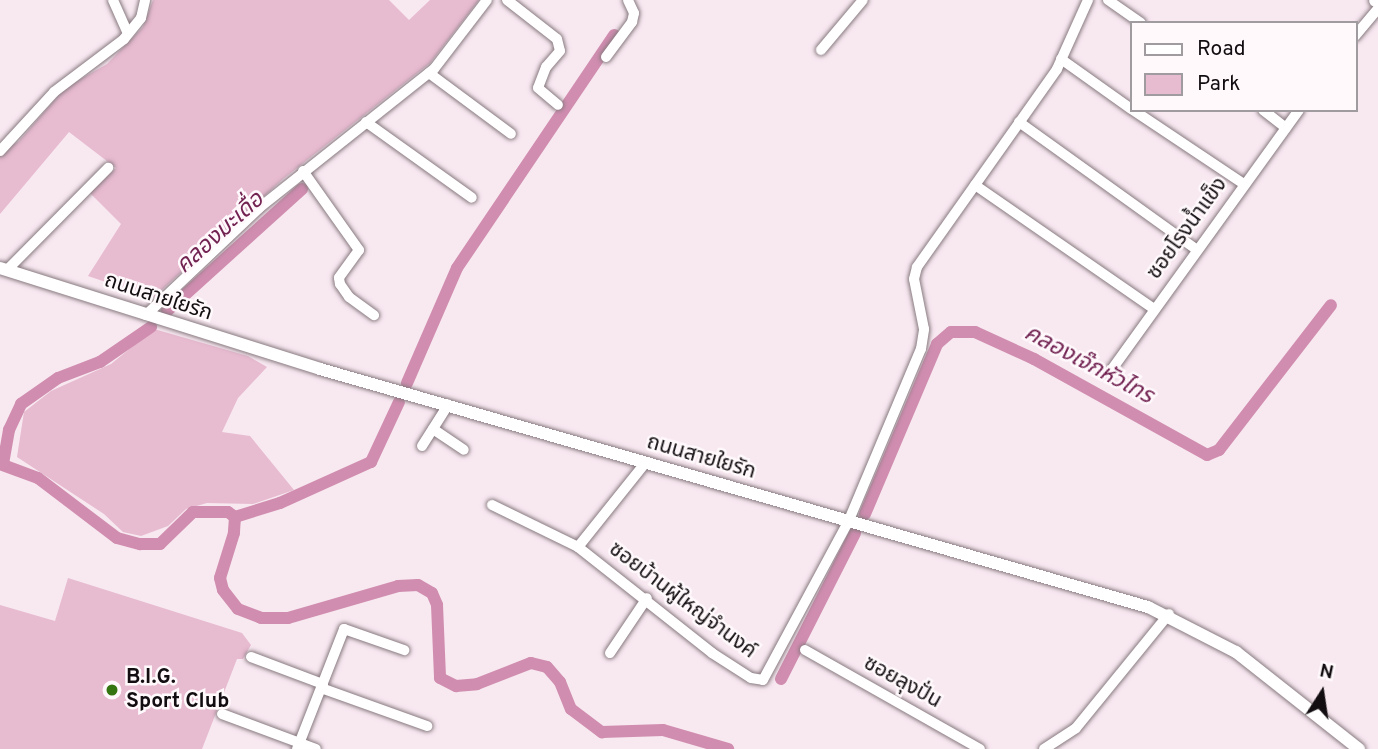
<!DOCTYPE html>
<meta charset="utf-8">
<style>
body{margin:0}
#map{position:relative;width:1378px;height:749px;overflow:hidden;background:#f8e8f0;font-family:Overpass,"Noto Sans Thai",sans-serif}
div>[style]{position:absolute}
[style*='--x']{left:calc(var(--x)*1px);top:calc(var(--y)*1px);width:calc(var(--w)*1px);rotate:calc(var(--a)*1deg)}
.green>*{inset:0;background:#e7bbd0}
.canal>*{height:12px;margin:-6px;padding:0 6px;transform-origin:6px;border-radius:6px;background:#d08daf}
.roads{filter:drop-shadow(0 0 2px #887a80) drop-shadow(0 0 2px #887a80)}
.minor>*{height:10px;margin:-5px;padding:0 5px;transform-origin:5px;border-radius:5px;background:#fff}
.tertiary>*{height:12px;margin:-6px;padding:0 6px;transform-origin:6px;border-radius:6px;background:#fff}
.secondary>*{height:14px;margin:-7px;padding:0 7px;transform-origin:7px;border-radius:7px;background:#fff}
.dots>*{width:19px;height:19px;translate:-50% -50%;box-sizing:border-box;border:4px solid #fff9fc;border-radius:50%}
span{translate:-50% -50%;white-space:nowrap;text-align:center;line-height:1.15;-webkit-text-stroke:5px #fff9fc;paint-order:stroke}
.street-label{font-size:21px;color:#120d10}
.poi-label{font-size:21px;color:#120d10;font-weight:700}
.left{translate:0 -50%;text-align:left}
.water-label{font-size:23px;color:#722352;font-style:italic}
.legend{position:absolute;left:1130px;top:21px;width:228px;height:91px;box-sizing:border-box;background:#fff9fc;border:2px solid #a09b9e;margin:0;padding:9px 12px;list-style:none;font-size:21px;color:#120d10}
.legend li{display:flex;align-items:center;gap:14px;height:35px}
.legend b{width:35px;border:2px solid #a09b9e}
.north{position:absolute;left:1287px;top:658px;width:70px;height:70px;-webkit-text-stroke:5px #fff9fc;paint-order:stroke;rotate:12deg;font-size:19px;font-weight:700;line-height:28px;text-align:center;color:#120d10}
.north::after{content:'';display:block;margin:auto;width:24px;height:32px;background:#120d10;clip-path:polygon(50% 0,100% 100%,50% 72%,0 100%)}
</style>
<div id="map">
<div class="green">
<div style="clip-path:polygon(153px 0,389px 0,409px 20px,430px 0,479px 0,430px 63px,283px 179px,153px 298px,88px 276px,121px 224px,90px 193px,116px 168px,69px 132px,0 214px,0 153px,19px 141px,65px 88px,107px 64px,143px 27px)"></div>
<div style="clip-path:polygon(154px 329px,248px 356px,267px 367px,238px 398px,222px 432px,250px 436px,294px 490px,253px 504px,207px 503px,186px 509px,168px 526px,141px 536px,123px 532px,104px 514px,17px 457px,24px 412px,51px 391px,111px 364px)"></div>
<div style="clip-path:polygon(68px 578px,242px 633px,251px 645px,243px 659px,237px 659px,202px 749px,0 749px,0 605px,55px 621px)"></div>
</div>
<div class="canal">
<div style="--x:167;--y:311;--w:182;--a:-42.1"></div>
<div style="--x:407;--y:383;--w:125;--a:-66.5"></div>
<div style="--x:457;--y:268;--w:281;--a:-56"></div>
<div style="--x:0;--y:464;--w:40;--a:20.2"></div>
<div style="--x:38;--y:478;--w:99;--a:37.2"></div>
<div style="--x:117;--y:538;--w:24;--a:15"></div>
<div style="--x:140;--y:544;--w:20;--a:0"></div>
<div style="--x:160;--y:544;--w:46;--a:-44.1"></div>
<div style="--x:193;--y:512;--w:35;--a:0"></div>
<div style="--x:228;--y:512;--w:9;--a:36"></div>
<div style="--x:235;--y:517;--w:16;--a:94"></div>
<div style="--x:234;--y:533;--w:47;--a:107.3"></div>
<div style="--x:220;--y:578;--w:12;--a:76"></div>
<div style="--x:223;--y:590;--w:24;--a:52"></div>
<div style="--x:238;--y:609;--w:25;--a:21"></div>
<div style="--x:261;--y:618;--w:27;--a:0"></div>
<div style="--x:288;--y:618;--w:115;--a:-16.2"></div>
<div style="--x:398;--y:586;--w:20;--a:-3"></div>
<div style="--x:418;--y:585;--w:16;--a:30"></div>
<div style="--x:432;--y:593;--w:13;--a:67"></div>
<div style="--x:437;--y:605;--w:73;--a:87.6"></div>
<div style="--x:440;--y:678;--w:18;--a:27"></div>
<div style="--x:456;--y:686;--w:21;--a:-5"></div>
<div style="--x:477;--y:684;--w:58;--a:-21.3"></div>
<div style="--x:531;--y:663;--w:16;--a:14"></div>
<div style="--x:547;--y:667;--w:20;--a:49"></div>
<div style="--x:560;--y:682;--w:29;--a:68"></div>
<div style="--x:571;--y:709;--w:39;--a:37"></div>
<div style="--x:602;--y:732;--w:61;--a:-1.9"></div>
<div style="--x:663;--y:730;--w:68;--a:16.3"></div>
<div style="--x:3;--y:464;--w:35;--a:-80"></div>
<div style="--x:9;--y:430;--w:29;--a:-65"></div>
<div style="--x:21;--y:404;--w:45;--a:-35.1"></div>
<div style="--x:58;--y:378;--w:45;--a:-20.9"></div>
<div style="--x:100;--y:362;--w:62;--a:-34.5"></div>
<div style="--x:865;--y:514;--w:185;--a:-67"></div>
<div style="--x:937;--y:344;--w:18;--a:-41"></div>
<div style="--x:951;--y:332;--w:24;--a:0"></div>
<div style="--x:975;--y:332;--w:65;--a:24.6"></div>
<div style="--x:1034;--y:359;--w:198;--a:29"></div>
<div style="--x:1207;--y:455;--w:13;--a:-23"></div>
<div style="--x:1219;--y:450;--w:183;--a:-52.3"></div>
<div style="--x:235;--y:517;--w:47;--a:-17.3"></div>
<div style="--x:280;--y:503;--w:100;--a:-24.3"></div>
<div style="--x:371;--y:462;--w:66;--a:-65"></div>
<div style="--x:781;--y:679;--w:164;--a:-63.1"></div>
</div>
<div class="roads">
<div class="minor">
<div style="--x:113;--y:0;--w:36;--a:66"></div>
<div style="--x:507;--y:0;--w:63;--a:38"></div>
<div style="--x:557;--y:39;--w:12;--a:76"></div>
<div style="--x:560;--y:51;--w:21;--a:131"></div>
<div style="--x:546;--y:67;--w:22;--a:111"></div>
<div style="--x:538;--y:88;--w:26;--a:40"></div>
<div style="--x:1108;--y:0;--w:40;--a:34.9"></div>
<div style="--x:1355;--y:36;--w:35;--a:-50"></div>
<div style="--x:821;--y:50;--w:65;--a:-50"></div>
<div style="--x:606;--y:57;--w:44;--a:-53.4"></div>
<div style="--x:632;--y:22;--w:9;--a:-77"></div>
<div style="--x:634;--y:13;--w:14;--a:-115"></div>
<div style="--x:1061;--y:59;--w:86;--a:35.5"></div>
<div style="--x:429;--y:73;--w:102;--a:36.6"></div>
<div style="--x:1133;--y:110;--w:133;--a:33.7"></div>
<div style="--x:1263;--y:110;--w:29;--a:38"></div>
<div style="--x:366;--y:122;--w:130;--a:35.6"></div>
<div style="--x:1019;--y:122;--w:219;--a:35.7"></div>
<div style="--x:0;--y:151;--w:80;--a:-47.5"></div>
<div style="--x:54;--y:92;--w:88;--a:-37.1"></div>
<div style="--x:124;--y:39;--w:27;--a:-51"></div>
<div style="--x:141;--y:18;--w:18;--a:-77"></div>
<div style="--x:303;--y:171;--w:97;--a:54.7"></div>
<div style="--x:359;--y:250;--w:34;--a:126"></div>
<div style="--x:339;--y:278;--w:6;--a:81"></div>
<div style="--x:340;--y:284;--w:16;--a:55"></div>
<div style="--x:349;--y:297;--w:31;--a:36"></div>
<div style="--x:975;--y:185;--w:218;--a:34.7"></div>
<div style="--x:7;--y:270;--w:144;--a:-45.3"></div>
<div style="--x:146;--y:315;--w:156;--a:-43.4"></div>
<div style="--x:259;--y:208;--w:223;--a:-38.5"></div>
<div style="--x:434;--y:69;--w:87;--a:-52.5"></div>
<div style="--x:1110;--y:372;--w:323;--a:-54.2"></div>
<div style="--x:433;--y:429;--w:37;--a:34"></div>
<div style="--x:422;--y:446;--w:49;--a:-57.6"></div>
<div style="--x:492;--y:505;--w:96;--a:26"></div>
<div style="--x:578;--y:547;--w:171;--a:38.3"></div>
<div style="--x:712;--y:653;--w:46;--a:32.7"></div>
<div style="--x:751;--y:678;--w:12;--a:9"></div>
<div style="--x:763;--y:680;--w:182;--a:-61.7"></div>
<div style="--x:849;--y:520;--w:186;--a:-67.2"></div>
<div style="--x:921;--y:349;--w:20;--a:-81"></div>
<div style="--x:924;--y:329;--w:51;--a:-101.3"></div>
<div style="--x:914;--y:279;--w:12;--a:-76"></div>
<div style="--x:917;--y:267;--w:242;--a:-54.7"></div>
<div style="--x:1057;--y:69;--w:76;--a:-65.8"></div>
<div style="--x:578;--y:547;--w:109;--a:-51.3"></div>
<div style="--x:805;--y:650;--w:201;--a:29.5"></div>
<div style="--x:610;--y:653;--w:66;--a:-56.1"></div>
<div style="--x:251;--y:657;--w:77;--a:20.6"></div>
<div style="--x:321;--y:688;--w:113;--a:19.7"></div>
<div style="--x:222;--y:714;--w:100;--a:20.4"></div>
<div style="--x:297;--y:749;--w:129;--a:-68.6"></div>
<div style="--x:344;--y:629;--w:64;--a:19.3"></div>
<div style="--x:1044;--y:749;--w:38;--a:-33"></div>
<div style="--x:1076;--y:728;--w:147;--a:-50.8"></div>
</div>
<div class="tertiary">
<div style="--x:0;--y:268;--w:336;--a:17.5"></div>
<div style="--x:320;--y:369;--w:862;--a:16.04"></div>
<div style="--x:1148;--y:607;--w:99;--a:27.1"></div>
<div style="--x:1236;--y:652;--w:157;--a:38.3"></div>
</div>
<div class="secondary">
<div style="--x:1376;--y:0;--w:2;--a:27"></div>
</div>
</div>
<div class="dots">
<div style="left:112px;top:690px;background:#347512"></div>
</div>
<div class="street-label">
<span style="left:1188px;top:229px;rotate:-54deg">ซอยโรงน้ำแข็ง</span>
<span style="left:158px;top:298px;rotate:18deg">ถนนสายใยรัก</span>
<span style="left:701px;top:458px;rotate:16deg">ถนนสายใยรัก</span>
<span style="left:682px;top:601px;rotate:37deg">ซอยบ้านผู้ใหญ่จำนงค์</span>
<span style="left:902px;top:683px;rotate:29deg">ซอยลุงปั่น</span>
</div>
<div class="poi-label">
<span class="left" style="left:126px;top:690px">B.I.G.<br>Sport Club</span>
</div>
<div class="water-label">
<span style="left:221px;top:234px;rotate:-42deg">คลองมะเดื่อ</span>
<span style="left:1088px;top:366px;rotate:28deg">คลองเจ๊กหัวไทร</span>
</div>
<ul class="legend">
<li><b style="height:9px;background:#fff"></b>Road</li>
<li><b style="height:19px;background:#e7bbd0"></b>Park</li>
</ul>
<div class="north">N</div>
</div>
